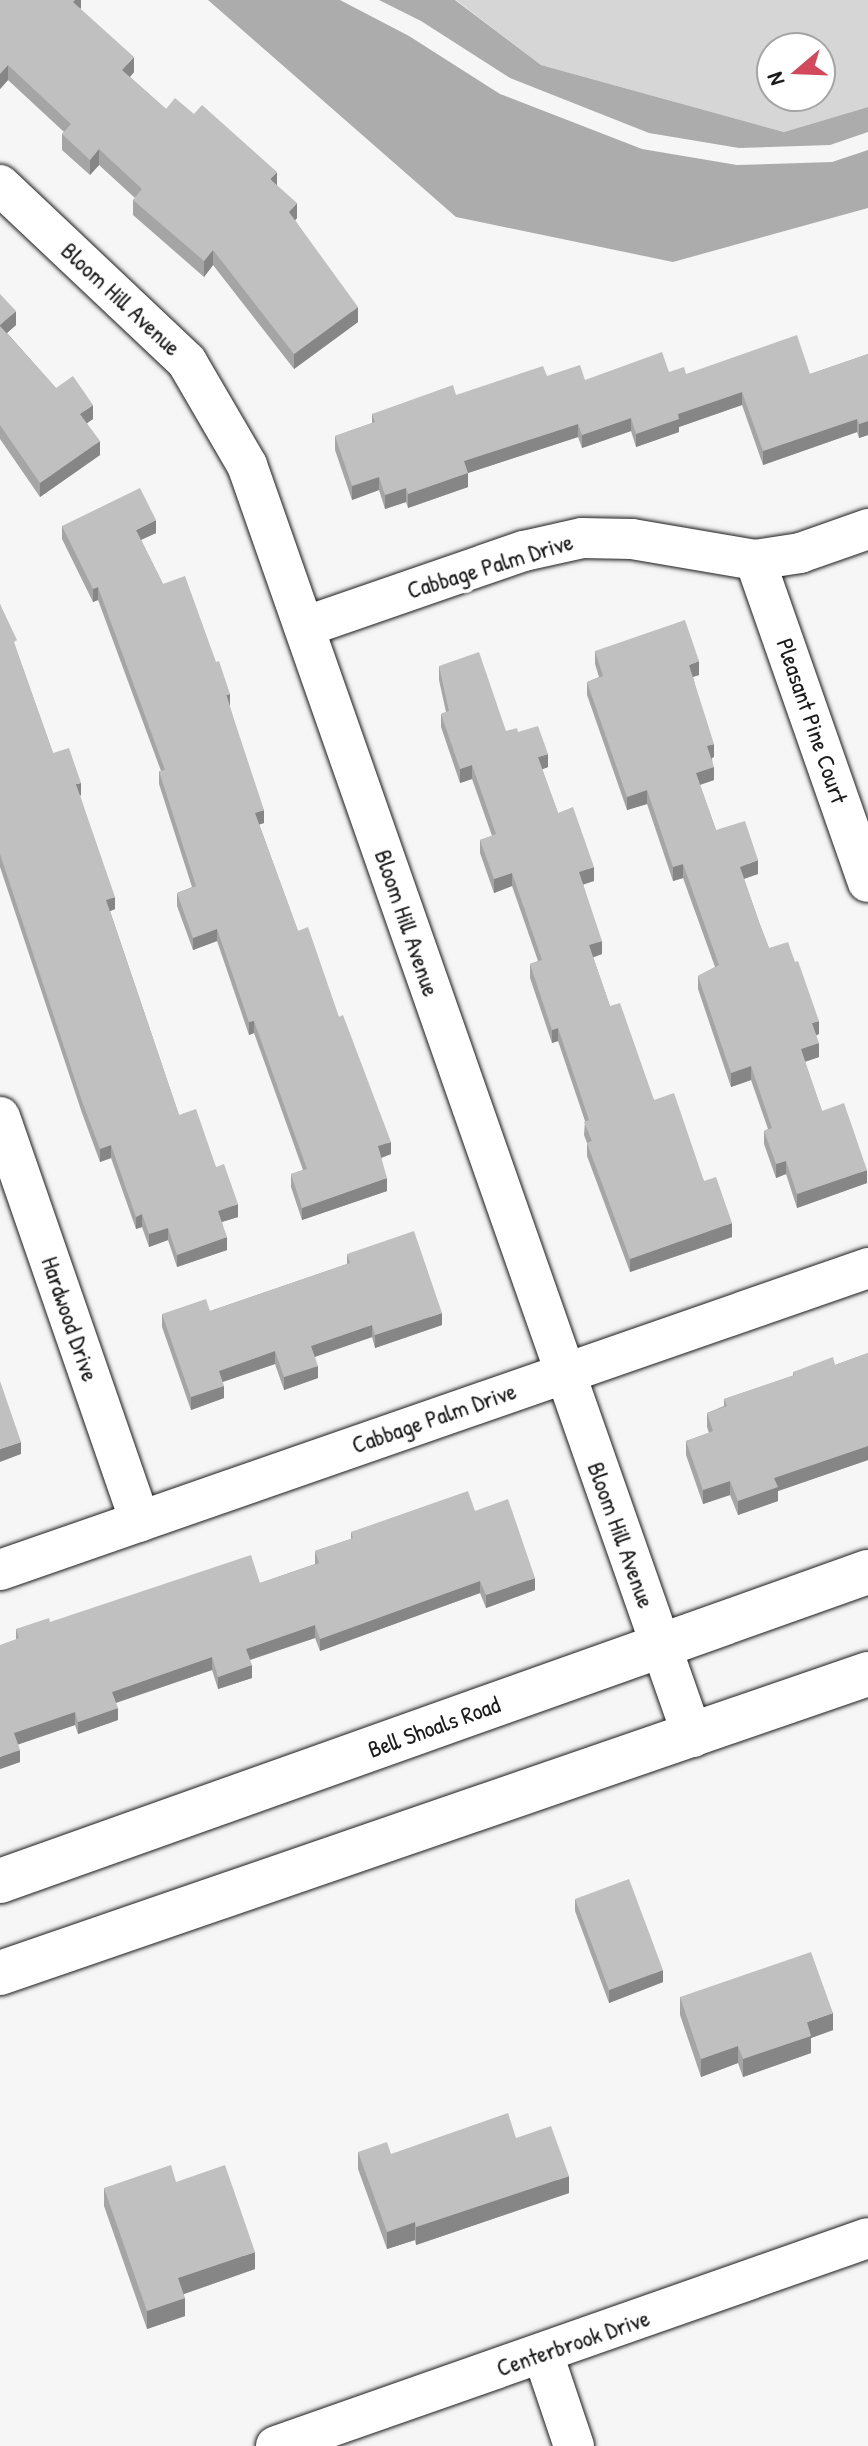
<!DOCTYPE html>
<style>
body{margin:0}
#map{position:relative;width:868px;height:2446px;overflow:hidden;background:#f6f6f6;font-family:"Patrick Hand",sans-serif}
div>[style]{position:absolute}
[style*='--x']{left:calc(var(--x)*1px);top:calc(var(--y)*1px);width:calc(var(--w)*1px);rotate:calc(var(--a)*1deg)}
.green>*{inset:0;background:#d6d6d6}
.water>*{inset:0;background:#acacac}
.roads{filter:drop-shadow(0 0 2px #1c1c1c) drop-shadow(0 0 2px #1c1c1c)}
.minor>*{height:40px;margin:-20px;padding:0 20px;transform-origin:20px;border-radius:20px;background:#fff}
.secondary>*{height:44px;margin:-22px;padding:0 22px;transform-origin:22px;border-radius:22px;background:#fff}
.wall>*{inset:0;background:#a5a5a5}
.shaded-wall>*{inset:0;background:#868686}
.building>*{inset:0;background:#c0c0c0}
span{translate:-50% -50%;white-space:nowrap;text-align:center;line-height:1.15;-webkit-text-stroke:8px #fff;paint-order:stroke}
.street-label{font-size:24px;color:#1c1c1c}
.north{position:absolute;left:756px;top:32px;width:80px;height:80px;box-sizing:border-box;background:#fff;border:2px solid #a4a4a4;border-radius:50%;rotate:251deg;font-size:22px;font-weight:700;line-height:32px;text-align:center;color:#1c1c1c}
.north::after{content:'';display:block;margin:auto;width:28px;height:36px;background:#d1495b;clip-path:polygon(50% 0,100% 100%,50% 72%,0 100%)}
</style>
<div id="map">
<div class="green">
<div style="clip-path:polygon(evenodd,456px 0,868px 0,868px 107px,784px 132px,541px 65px,456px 0,772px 48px,820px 48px,820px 96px,772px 96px,772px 48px)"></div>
</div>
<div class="water">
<div style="clip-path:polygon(208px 0,340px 0,409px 36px,500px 94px,642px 149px,737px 165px,832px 162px,868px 150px,868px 208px,673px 262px,456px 217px)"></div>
<div style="clip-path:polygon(379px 0,455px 0,541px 65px,784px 132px,868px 107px,868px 132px,830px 145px,739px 148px,649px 133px,510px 78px,421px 21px)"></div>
</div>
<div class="roads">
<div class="minor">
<div style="--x:0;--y:185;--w:257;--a:43.4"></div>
<div style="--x:187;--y:362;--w:119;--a:59.8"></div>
<div style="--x:247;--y:465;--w:1348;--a:70.68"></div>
<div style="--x:755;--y:560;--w:341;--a:70.7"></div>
<div style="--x:304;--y:627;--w:233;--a:-19.1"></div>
<div style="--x:524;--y:551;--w:59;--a:-12.6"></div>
<div style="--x:582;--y:538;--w:50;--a:1.1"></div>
<div style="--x:632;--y:539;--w:125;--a:9.7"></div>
<div style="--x:755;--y:560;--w:46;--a:-8.8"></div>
<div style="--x:800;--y:553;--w:72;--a:-19.4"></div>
<div style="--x:0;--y:1117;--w:428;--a:70.9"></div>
<div style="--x:0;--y:1570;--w:919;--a:-19.18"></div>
<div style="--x:543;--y:2354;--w:97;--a:71.4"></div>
<div style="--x:276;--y:2446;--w:627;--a:-19.36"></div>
</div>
<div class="secondary">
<div style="--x:0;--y:1881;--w:921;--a:-19.6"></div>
<div style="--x:0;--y:1973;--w:918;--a:-19.01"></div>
</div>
</div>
<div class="wall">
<div style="clip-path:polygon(0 0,81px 0,80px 9px,134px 72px,130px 77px,166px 109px,277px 185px,297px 218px,295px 220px,358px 322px,294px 369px,213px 265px,204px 277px,133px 215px,133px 200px,135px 198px,99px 165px,90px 175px,62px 150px,62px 134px,64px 132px,8px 80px,0 89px)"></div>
<div style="clip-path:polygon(0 294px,16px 325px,7px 333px,56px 388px,93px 419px,87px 423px,100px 455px,40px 497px,0 439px)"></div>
<div style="clip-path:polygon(868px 354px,868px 435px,859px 438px,857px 432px,763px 465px,742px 405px,679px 427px,679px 432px,636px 447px,631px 431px,582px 448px,578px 437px,468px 473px,468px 487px,408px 508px,406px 502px,385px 509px,379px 490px,352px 500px,335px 450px,335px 436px,372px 423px,372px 414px,547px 376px,585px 380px,669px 372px,686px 374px,810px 374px)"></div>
<div style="clip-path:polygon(62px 526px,156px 533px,141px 540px,163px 584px,230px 707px,264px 823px,259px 824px,298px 931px,339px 1017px,391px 1154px,381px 1158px,387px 1191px,302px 1220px,291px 1187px,291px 1174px,303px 1170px,254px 1033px,249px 1035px,217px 941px,193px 950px,177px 906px,177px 893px,192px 887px,159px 784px,159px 771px,161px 771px,98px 600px,93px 602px,62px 539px)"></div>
<div style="clip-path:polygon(0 604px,53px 753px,81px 795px,80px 796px,115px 909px,110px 911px,179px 1115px,216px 1167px,238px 1217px,222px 1222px,227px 1250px,177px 1267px,168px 1240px,149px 1247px,142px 1227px,136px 1229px,111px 1158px,100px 1162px,82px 1113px,0 867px)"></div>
<div style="clip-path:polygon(595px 651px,699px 675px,693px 677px,714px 757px,712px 758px,714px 780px,700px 785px,716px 830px,758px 874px,744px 879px,759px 922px,769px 948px,819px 1034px,816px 1035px,819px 1057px,805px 1062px,822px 1111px,867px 1183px,797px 1208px,786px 1174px,776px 1178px,764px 1144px,764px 1131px,768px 1129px,751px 1080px,731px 1087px,698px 989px,698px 976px,715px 967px,683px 878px,673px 881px,647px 804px,627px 810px,587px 695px,587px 682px,599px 677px,595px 664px)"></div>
<div style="clip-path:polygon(439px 666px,506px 731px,518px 732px,548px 767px,542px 769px,558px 813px,594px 881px,583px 884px,602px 954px,593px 957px,610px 1006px,654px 1100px,704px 1181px,732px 1237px,630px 1272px,587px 1156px,587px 1143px,584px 1135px,585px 1121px,558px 1041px,552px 1043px,530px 978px,530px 964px,538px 961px,512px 886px,494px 893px,480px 853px,480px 840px,492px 836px,472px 779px,460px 783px,441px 727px,441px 714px,446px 712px,439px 680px)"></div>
<div style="clip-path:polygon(347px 1254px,442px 1325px,375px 1348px,372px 1337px,315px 1357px,318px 1378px,284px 1390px,275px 1364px,223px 1382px,224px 1398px,191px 1410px,162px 1327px,162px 1314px,210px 1311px,347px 1264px)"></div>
<div style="clip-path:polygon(868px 1353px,868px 1460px,778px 1491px,778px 1501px,738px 1515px,730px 1495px,703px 1504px,686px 1455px,686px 1441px,709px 1433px,707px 1427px,707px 1413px,724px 1406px,724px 1399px,793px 1376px,793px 1372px,835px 1365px)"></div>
<div style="clip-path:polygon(475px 1511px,535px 1590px,486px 1608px,480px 1593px,320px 1651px,315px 1638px,250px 1660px,252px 1678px,218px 1689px,212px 1670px,116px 1703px,118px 1720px,78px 1734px,75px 1725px,18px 1744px,20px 1762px,0 1769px,16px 1639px,16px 1629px,260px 1583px,315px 1564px,315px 1551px,351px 1539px,351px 1532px)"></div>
<div style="clip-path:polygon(575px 1899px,663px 1982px,609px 2003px,575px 1911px)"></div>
<div style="clip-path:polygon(680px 1997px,833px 2030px,811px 2038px,811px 2053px,743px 2077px,738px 2063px,701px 2077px,680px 2015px)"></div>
<div style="clip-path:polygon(516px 2138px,569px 2193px,416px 2245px,415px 2240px,387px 2249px,358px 2169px,358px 2152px,391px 2154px)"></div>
<div style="clip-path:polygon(176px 2182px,255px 2269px,184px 2294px,185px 2316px,147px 2329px,104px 2206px,104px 2188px)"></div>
</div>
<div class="shaded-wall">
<div style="clip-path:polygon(75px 0,81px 0,81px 8px,73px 18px,73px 2px)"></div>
<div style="clip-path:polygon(134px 57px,134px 72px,122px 86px,122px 70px)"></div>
<div style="clip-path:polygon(8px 65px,8px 80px,0 89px,0 74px)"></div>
<div style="clip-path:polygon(99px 149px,99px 165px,90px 175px,90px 160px)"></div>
<div style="clip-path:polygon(277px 172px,277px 187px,270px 179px)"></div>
<div style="clip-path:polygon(297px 203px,297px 218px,289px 227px,289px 212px)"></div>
<div style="clip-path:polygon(213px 250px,213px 265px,204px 277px,204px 261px)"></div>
<div style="clip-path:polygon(358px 307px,358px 322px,294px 369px,294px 354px)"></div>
<div style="clip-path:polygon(16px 311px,16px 325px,0 339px,0 325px)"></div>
<div style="clip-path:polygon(742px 392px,742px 405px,679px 427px,679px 432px,636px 447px,636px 434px,678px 414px)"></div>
<div style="clip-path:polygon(93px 405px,93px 419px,80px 428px,80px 414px)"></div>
<div style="clip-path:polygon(631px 418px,631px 431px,582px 448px,582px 435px)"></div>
<div style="clip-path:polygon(857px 419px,857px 432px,763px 465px,763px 451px)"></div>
<div style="clip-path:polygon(868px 421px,868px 435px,859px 438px,859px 424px)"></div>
<div style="clip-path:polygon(578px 424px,578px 437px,468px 473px,468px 487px,408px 508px,408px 494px,464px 461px)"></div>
<div style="clip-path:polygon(100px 441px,100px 455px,40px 497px,40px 483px)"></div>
<div style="clip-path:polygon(379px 477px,379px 490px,352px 500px,352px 486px)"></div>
<div style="clip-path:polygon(406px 488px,406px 502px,385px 509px,385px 495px)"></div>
<div style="clip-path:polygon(156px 520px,156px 533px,136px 542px,136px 530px)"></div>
<div style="clip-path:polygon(98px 587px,98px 600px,93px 602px,93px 589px)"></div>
<div style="clip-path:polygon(699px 661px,699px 675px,689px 678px,689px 665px)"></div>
<div style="clip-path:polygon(230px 694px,230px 707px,226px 695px)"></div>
<div style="clip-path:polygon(714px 744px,714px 757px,707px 760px,707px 746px)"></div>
<div style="clip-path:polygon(548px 754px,548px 767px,538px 771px,538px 757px)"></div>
<div style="clip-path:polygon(472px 765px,472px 779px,460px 783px,460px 769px)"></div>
<div style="clip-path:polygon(714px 767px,714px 780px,696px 786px,696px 773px)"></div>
<div style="clip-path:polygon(81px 783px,81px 795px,76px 797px,76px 784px)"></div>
<div style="clip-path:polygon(647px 790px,647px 804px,627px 810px,627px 797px)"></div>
<div style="clip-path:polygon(264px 810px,264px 823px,255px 826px,255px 813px)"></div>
<div style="clip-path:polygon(758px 860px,758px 874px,740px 880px,740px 867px)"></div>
<div style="clip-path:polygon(683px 864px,683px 878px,673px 881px,673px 867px)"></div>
<div style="clip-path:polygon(594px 867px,594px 881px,579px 886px,579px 872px)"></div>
<div style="clip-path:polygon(512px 873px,512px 886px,494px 893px,494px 879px)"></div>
<div style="clip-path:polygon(115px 897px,115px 909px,106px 913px,106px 900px)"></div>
<div style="clip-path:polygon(217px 929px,217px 941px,193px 950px,193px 938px)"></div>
<div style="clip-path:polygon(602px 941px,602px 954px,589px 959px,589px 945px)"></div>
<div style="clip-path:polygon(254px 1021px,254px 1033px,249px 1035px,249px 1022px)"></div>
<div style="clip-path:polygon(819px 1021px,819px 1034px,812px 1037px,812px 1023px)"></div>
<div style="clip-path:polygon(558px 1028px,558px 1041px,552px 1043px,552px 1030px)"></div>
<div style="clip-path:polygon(819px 1043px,819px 1057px,801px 1063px,801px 1049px)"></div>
<div style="clip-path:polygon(751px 1066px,751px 1080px,731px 1087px,731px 1073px)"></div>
<div style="clip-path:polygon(391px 1142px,391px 1154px,378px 1159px,378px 1146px)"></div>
<div style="clip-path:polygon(111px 1145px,111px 1158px,100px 1162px,100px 1149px)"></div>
<div style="clip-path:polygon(786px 1161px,786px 1174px,776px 1178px,776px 1164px)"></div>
<div style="clip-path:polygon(867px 1170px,867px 1183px,797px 1208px,797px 1194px)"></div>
<div style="clip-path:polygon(387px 1178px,387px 1191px,302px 1220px,302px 1208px)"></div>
<div style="clip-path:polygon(238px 1204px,238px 1217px,218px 1223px,218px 1211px)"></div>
<div style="clip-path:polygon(142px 1214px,142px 1227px,136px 1229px,136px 1217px)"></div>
<div style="clip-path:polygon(732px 1223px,732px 1237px,630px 1272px,630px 1259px)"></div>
<div style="clip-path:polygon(168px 1228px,168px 1240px,149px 1247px,149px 1234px)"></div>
<div style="clip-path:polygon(227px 1237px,227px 1250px,177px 1267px,177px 1255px)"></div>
<div style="clip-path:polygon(442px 1313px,442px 1325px,375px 1348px,375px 1335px)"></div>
<div style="clip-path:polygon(372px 1325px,372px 1337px,311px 1358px,311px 1346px)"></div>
<div style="clip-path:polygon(275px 1351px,275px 1364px,219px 1383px,219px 1371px)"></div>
<div style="clip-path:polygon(318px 1366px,318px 1378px,284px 1390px,284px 1377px)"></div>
<div style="clip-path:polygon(224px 1386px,224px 1398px,191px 1410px,191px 1397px)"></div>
<div style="clip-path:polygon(21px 1442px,21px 1454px,0 1462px,0 1449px)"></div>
<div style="clip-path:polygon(868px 1446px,868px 1460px,778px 1491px,778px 1501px,738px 1515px,738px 1501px,774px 1478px)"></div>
<div style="clip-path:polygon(730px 1481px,730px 1495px,703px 1504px,703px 1490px)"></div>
<div style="clip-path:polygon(535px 1578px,535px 1590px,486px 1608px,486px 1595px)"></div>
<div style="clip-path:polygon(480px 1581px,480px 1593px,320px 1651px,320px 1639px)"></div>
<div style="clip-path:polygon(315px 1625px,315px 1638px,246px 1661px,246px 1649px)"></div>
<div style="clip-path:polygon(212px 1657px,212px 1670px,112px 1704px,112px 1692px)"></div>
<div style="clip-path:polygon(252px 1665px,252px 1678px,218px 1689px,218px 1677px)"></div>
<div style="clip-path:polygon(118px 1708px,118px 1720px,78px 1734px,78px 1722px)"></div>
<div style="clip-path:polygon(75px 1712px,75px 1725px,14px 1746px,14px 1733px)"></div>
<div style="clip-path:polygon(20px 1750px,20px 1762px,0 1769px,0 1757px)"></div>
<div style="clip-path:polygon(663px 1970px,663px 1982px,609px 2003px,609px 1990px)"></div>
<div style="clip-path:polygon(833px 2013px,833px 2030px,811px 2038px,811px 2053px,743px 2077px,743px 2059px,807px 2022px)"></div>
<div style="clip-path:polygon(738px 2046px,738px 2063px,701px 2077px,701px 2059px)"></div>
<div style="clip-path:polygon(569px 2176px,569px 2193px,416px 2245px,416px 2227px)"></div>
<div style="clip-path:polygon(415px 2222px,415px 2240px,387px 2249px,387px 2232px)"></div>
<div style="clip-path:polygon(255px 2252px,255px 2269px,178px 2296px,178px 2278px)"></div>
<div style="clip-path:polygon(185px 2298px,185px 2316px,147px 2329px,147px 2311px)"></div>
</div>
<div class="building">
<div style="clip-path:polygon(0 0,75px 0,73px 2px,134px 57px,122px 70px,166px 109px,175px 98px,194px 114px,202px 105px,277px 172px,270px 179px,297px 203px,289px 212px,358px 307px,294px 354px,213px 250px,204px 261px,133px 200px,142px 189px,99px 149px,90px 160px,62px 134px,71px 124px,8px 65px,0 74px)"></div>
<div style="clip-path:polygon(0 294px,16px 311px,0 325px)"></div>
<div style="clip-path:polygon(0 326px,56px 388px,73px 376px,93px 405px,80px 414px,100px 441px,40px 483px,0 425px)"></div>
<div style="clip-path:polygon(797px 335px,810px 374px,868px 354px,868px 421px,859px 424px,857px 419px,763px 451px,742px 392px,678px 414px,679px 419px,636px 434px,631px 418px,582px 435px,578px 424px,464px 461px,468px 473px,408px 494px,406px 488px,385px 495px,379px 477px,352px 486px,335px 436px,375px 422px,372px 414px,453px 385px,456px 395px,543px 366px,547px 376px,580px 365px,585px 380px,662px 352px,669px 372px,684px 367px,686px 374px)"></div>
<div style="clip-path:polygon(140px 488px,156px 520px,136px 530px,163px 584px,185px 576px,216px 662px,219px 661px,230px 694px,226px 695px,264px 810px,255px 813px,298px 931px,308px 927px,339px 1017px,343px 1015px,391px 1142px,378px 1146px,387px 1178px,302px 1208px,291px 1174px,307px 1169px,254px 1021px,249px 1022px,217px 929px,193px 938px,177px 893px,196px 886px,159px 771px,165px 770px,98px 587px,93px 589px,62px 526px)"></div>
<div style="clip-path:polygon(0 604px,17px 640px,14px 642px,53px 753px,69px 748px,81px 783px,76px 784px,115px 897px,106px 900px,179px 1115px,196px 1109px,216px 1167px,224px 1164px,238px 1204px,218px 1211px,227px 1237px,177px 1255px,168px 1228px,149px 1234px,142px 1214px,136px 1217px,111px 1145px,100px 1149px,82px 1101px,0 854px)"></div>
<div style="clip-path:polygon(685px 620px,699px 661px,689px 665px,714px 744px,707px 746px,714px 767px,696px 773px,716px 830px,745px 821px,758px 860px,740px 867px,759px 922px,769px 948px,788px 942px,795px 962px,798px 961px,819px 1021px,812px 1023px,819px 1043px,801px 1049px,822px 1111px,844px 1103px,867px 1170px,797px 1194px,786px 1161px,776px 1164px,764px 1131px,772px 1128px,751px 1066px,731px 1073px,698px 976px,719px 965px,683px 864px,673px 867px,647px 790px,627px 797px,587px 682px,603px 676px,595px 651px)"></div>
<div style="clip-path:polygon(479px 652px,506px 731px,517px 728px,518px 732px,538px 726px,548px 754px,538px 757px,558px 813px,573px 807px,594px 867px,579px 872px,602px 941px,589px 945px,610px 1006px,620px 1003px,654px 1100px,674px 1093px,704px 1181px,716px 1177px,732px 1223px,630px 1259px,587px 1143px,592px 1141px,584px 1122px,589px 1120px,558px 1028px,552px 1030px,530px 964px,542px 960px,512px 873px,494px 879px,480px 840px,496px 834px,472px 765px,460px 769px,441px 714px,449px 711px,439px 666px)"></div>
<div style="clip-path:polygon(414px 1231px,442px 1313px,375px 1335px,372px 1325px,311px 1346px,318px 1366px,284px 1377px,275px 1351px,219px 1371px,224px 1386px,191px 1397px,162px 1314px,206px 1299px,210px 1311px,350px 1263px,347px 1254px)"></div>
<div style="clip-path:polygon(868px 1353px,868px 1446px,774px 1478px,778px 1487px,738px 1501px,730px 1481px,703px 1490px,686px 1441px,713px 1431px,707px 1413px,727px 1406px,724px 1399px,794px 1375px,793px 1372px,833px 1357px,835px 1365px)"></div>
<div style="clip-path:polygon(0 1381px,21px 1442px,0 1449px)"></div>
<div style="clip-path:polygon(468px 1491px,475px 1511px,508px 1499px,535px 1578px,486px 1595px,480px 1581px,320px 1639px,315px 1625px,246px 1649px,252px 1665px,218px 1677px,212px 1657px,112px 1692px,118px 1708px,78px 1722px,75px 1712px,14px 1733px,20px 1750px,0 1757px,0 1645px,19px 1638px,16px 1629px,49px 1618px,50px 1622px,251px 1555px,260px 1583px,319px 1563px,315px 1551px,353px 1538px,351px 1532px)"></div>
<div style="clip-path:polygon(629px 1879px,663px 1970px,609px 1990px,575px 1899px)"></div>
<div style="clip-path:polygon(811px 1952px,833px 2013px,807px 2022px,811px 2036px,743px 2059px,738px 2046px,701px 2059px,680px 1997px)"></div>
<div style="clip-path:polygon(508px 2113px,516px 2138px,551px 2126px,569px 2176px,416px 2227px,415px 2222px,387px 2232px,358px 2152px,387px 2142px,391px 2154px)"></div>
<div style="clip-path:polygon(171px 2165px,176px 2182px,225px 2165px,255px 2252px,178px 2278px,185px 2298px,147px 2311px,104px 2188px)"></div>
</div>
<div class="street-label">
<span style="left:121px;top:299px;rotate:43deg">Bloom Hill Avenue</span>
<span style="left:490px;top:566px;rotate:-17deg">Cabbage Palm Drive</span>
<span style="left:812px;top:721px;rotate:71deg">Pleasant Pine Court</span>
<span style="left:407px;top:923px;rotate:71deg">Bloom Hill Avenue</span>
<span style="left:70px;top:1319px;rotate:71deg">Hardwood Drive</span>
<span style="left:434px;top:1418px;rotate:-19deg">Cabbage Palm Drive</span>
<span style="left:621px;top:1535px;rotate:70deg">Bloom Hill Avenue</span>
<span style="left:434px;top:1727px;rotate:-20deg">Bell Shoals Road</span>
<span style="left:573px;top:2343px;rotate:-19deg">Centerbrook Drive</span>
</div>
<div class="north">N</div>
</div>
